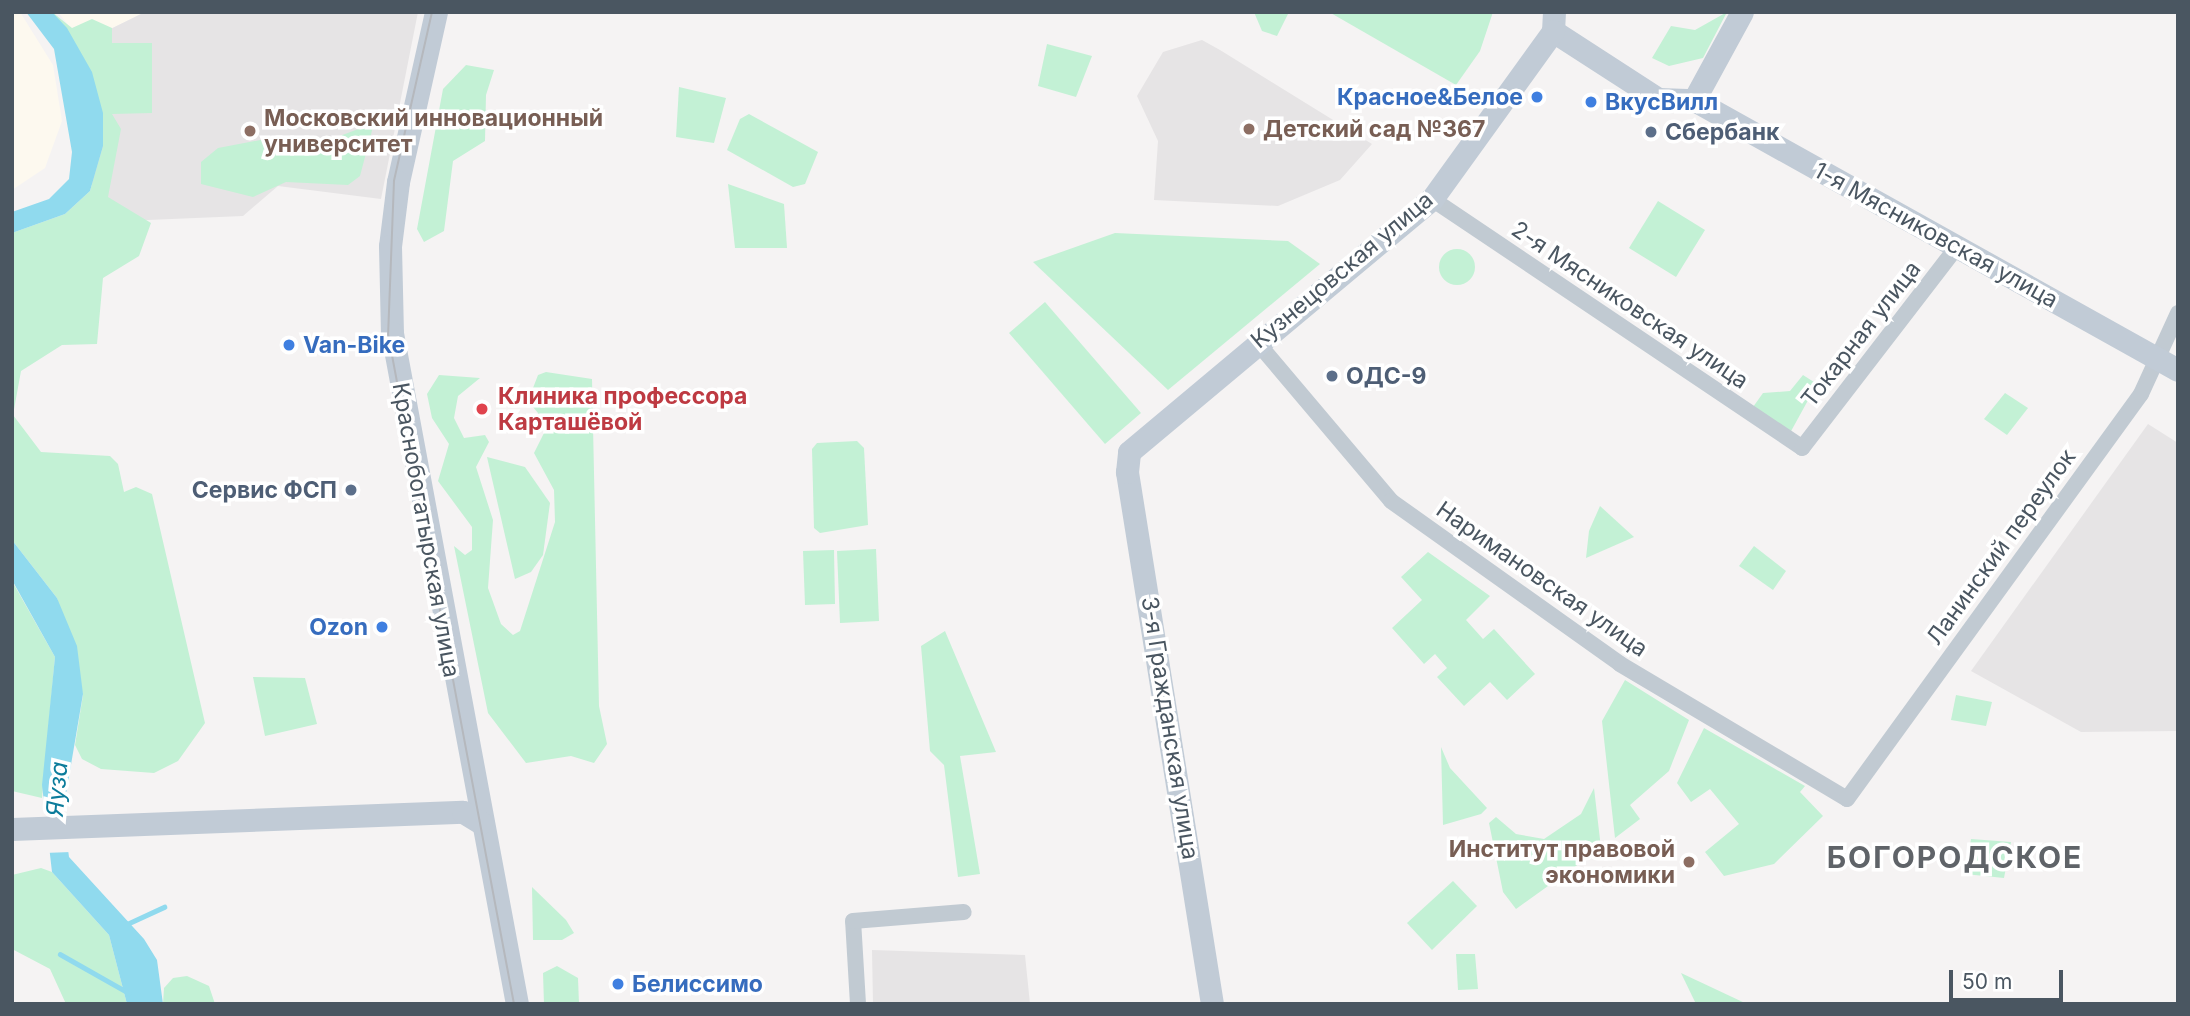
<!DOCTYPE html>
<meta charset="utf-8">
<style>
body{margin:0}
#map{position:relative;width:2190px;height:1016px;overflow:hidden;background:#f5f3f3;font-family:Inter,sans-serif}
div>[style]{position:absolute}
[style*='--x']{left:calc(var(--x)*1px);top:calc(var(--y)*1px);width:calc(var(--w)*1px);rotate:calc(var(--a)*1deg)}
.commercial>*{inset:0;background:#fdf9ef}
.education>*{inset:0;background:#e6e4e5}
.green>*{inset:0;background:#c3f1d5}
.round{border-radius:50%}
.water>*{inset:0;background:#90daee}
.pier>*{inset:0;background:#f5f3f3}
.stream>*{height:4.5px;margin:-2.25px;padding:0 2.25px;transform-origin:2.25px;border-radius:2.25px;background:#90daee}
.street>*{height:16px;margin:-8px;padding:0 8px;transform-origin:8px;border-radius:8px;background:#c1cad2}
.secondary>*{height:23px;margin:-11.5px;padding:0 11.5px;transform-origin:11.5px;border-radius:11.5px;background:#c1cbd6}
.tram>*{height:2px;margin:-1px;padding:0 1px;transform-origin:1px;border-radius:1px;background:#b5b8bd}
.dots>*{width:19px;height:19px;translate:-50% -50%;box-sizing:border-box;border:4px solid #fff;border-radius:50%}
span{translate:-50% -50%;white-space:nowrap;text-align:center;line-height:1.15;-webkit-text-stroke:7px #fff;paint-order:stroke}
.shop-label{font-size:23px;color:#366cbe;font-weight:700}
.right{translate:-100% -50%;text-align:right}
.left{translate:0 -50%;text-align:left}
.education-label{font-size:23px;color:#785e54;font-weight:700}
.service-label{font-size:23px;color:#4e5e75;font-weight:700}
.street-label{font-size:23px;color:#4a5661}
.health-label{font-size:23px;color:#be3a42;font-weight:700}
.water-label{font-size:24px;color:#0c7c9b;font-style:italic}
.district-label{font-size:30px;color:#5f6368;font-weight:700;letter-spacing:2px}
.frame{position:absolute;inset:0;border:14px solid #4a5661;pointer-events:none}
.scale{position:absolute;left:1949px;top:970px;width:114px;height:32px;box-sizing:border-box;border:4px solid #4a5661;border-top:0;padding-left:9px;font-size:21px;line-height:24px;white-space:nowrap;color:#4a5661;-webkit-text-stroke:5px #fff;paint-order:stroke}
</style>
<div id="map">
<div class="commercial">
<div style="clip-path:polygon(12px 12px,20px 12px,53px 65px,62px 121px,45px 168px,12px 190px)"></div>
<div style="clip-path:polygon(58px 12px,145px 12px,82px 43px)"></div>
</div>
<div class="education">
<div style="clip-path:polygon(145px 12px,418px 12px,381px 199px,278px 186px,243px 216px,124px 221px,93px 193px,82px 43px)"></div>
<div style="clip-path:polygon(1202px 40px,1220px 50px,1372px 144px,1340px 180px,1278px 206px,1154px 200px,1158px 141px,1137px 96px,1163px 52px)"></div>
<div style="clip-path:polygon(2148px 424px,2178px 443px,2178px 731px,2081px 732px,1971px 671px)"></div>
<div style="clip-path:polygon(872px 950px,1025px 955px,1030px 1004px,873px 1004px)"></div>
</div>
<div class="green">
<div style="clip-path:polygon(52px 12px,72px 28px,92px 19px,112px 28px,112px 43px,152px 43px,152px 113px,112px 114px,121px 129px,108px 197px,151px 223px,139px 256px,103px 278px,97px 344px,62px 345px,21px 371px,13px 415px,41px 452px,110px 456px,118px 464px,124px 492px,136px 487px,152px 494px,205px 723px,178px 761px,154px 773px,101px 769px,82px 759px,75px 745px,83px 695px,57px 598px,12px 540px,12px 233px,65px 214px,90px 191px,103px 146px,77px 50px)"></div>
<div style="clip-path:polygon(1254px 12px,1289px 12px,1277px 36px,1262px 31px)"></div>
<div style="clip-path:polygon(1329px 12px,1493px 12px,1480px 51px,1456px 85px)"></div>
<div style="clip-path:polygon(1727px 12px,1703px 58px,1669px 66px,1652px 58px,1671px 26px,1695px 30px)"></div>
<div style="clip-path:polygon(1047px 44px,1092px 56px,1076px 97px,1038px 86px)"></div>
<div style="clip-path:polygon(466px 65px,494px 70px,486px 95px,485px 141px,453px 161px,444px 231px,424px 242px,417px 229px,443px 89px)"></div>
<div style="clip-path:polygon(679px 87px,726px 98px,714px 143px,676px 137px)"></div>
<div style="clip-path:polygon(749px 114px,818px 152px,805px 184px,793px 187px,727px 150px,740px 119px)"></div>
<div style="clip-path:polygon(374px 123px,360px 176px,348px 185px,286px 182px,253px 197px,201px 184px,201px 162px,218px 148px,271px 138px,332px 139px)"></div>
<div style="clip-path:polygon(728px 184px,784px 204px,787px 248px,735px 248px)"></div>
<div style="clip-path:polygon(1658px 201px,1705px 230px,1676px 277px,1629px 248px)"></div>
<div style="clip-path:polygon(1115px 233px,1288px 241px,1320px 264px,1168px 390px,1033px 262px)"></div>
<div class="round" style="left:1439px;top:249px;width:36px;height:36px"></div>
<div style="clip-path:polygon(1045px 302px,1141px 413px,1105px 444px,1009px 333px)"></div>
<div style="clip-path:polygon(546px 372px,592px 379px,599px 706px,607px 744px,594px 763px,571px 756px,526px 763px,488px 713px,454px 546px,465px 555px,472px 550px,472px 527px,438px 481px,449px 444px,432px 418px,427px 394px,439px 375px,480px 378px,458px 396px,454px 418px,464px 438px,485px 435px,489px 442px,476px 467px,493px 520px,488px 588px,501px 624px,513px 635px,520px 631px,555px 522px,554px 490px,534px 453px,548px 425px,528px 401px,538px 375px)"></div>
<div style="clip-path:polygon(1803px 375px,1817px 384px,1790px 433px,1753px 407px,1763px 393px,1790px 391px)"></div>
<div style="clip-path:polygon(2005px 393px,2028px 408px,2007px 435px,1984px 419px)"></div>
<div style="clip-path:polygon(857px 441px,864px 448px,868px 525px,820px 533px,814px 528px,812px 449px,817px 443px)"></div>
<div style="clip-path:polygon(487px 457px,525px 467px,550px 503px,543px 555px,531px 572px,515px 579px)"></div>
<div style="clip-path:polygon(1600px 506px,1634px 537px,1586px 558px,1589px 531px)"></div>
<div style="clip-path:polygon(1754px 546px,1786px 571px,1773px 590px,1739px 566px)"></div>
<div style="clip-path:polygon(876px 549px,879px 621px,840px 623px,837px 551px)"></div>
<div style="clip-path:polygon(834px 550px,835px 604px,805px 605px,803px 551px)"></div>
<div style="clip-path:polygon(1428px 552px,1490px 596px,1466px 620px,1483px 639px,1494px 629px,1535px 674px,1507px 700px,1490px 682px,1464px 706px,1437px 677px,1447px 668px,1435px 654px,1424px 664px,1392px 628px,1422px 600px,1401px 577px)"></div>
<div style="clip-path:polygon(12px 581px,55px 657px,42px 798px,12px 791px)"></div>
<div style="clip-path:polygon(945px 631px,996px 752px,960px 756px,980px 874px,958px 877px,944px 765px,930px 751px,921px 646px)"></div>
<div style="clip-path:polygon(253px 677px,305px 678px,317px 724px,265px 736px)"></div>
<div style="clip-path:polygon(1625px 680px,1689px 720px,1669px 771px,1630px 805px,1640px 819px,1615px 838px,1602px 721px)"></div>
<div style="clip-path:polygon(1956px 695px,1992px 702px,1986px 726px,1951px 720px)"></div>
<div style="clip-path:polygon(1704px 728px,1805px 786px,1800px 792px,1823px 816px,1774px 864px,1724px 876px,1705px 852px,1739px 824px,1710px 789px,1691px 802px,1677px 783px)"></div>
<div style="clip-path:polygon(1441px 747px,1450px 768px,1487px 808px,1481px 814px,1443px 825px)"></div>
<div style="clip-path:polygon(1594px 788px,1601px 848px,1516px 909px,1503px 892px,1489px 823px,1496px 817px,1516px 834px,1544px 839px,1581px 814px)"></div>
<div style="clip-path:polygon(1971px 839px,2011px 842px,2004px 878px,1965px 874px)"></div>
<div style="clip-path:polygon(41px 868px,52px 872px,109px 935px,127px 1004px,66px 1004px,50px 969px,12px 949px,12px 875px)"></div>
<div style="clip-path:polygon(1453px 881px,1477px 906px,1432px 950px,1407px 923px)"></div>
<div style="clip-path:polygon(532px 887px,566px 920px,574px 933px,562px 940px,533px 940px)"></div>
<div style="clip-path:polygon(1456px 954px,1475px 954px,1478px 989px,1458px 990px)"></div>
<div style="clip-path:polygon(557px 966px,578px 978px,579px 1004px,544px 1004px,543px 973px)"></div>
<div style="clip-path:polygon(1681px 973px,1747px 1004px,1696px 1004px)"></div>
<div style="clip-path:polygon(187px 976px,209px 986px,215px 1004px,163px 1004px,164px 988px,173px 978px)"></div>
</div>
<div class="water">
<div style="clip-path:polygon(26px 12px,52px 12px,67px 28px,92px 72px,103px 113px,103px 146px,90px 191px,65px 214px,12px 233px,12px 212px,49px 199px,69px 179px,72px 152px,54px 49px)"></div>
<div style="clip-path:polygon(12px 540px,57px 598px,77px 646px,83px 694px,63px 812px,69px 857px,144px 939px,157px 960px,163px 1004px,127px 1004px,109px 935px,52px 872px,42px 785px,55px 657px,12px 580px)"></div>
</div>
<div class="pier">
<div style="clip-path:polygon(68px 803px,71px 852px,44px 853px,39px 804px)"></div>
</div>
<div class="stream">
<div style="--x:127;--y:924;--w:41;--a:-24.7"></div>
<div style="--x:60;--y:954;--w:79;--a:29.5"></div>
</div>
<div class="street">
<div style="--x:1432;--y:199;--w:446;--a:33.9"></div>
<div style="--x:1802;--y:448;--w:254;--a:-52.4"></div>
<div style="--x:1256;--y:341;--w:209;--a:49.8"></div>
<div style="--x:1391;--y:501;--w:281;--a:35.4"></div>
<div style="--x:1620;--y:664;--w:264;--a:30.7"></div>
<div style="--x:1847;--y:799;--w:500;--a:-54.02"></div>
<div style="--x:2141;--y:394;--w:89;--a:-65.4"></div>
<div style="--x:858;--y:1004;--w:83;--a:-93.4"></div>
<div style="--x:853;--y:921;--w:111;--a:-4.6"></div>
</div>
<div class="secondary">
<div style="--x:436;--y:12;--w:174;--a:102.6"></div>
<div style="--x:398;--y:182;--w:64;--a:97.1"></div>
<div style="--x:390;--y:246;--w:87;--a:88.7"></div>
<div style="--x:392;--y:333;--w:683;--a:79.45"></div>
<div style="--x:1554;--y:12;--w:19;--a:93"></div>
<div style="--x:1553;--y:31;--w:125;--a:32.9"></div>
<div style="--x:1658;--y:99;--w:36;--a:2"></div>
<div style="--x:1694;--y:100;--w:100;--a:-61.4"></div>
<div style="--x:1694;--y:100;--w:554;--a:29.16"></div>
<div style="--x:12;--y:829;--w:451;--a:-2.2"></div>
<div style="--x:463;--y:812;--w:21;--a:31"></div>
<div style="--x:1212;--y:1004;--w:539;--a:-99.08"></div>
<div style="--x:1127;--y:472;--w:20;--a:-84"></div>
<div style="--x:1129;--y:452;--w:395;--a:-39.9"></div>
<div style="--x:1432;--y:199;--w:207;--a:-54.2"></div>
</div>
<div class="tram">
<div style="--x:432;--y:12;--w:173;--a:102.7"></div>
<div style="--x:394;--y:181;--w:153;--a:92.2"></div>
<div style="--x:388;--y:334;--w:682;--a:79.35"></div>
</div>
<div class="dots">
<div style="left:1537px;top:97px;background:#3f7fe0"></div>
<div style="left:1591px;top:102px;background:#3f7fe0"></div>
<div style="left:1249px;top:129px;background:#8d6e63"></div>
<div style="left:250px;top:131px;background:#8d6e63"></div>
<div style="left:1651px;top:132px;background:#5c6f8a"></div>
<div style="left:289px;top:345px;background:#3f7fe0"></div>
<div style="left:1332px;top:376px;background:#5c6f8a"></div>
<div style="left:482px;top:409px;background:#e0444e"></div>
<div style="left:351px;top:490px;background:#5c6f8a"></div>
<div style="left:382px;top:627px;background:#3f7fe0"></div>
<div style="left:1689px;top:862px;background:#8d6e63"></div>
<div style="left:618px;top:984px;background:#3f7fe0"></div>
</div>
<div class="shop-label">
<span class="right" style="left:1523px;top:97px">Красное&amp;Белое</span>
<span class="left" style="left:1605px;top:102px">ВкусВилл</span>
<span class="left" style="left:303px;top:345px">Van-Bike</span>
<span class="right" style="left:368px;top:627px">Ozon</span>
<span class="left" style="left:632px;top:984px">Белиссимо</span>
</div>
<div class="education-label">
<span class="left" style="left:264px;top:131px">Московский инновационный<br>университет</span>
<span class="left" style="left:1263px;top:129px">Детский сад №367</span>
<span class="right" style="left:1675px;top:862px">Институт правовой<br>экономики</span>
</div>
<div class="service-label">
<span class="left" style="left:1665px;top:132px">Сбербанк</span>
<span class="left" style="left:1346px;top:376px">ОДС-9</span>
<span class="right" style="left:337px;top:490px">Сервис ФСП</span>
</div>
<div class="street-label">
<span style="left:1936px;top:235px;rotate:29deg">1-я Мясниковская улица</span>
<span style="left:1342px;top:270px;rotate:-40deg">Кузнецовская улица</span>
<span style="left:1630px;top:305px;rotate:34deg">2-я Мясниковская улица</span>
<span style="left:1861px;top:334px;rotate:-52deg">Токарная улица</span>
<span style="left:426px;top:530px;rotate:80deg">Краснобогатырская улица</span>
<span style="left:2001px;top:547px;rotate:-54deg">Ланинский переулок</span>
<span style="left:1542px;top:579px;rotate:35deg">Наримановская улица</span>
<span style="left:1170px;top:728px;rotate:81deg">3-я Гражданская улица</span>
</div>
<div class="health-label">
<span class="left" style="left:498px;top:409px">Клиника профессора<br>Карташёвой</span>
</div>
<div class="water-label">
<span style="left:57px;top:789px;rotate:-85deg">Яуза</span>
</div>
<div class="district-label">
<span style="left:1955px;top:857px">БОГОРОДСКОЕ</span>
</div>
<div class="frame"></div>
<div class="scale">50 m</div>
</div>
